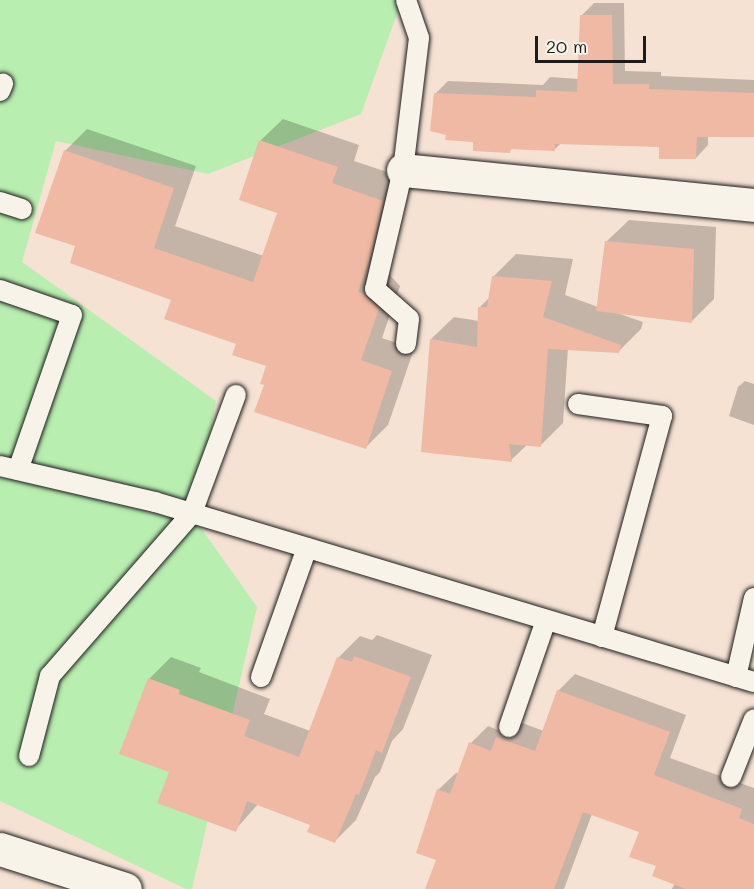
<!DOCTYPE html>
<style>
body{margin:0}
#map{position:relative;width:754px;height:889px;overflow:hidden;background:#f5e2d3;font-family:Mali,sans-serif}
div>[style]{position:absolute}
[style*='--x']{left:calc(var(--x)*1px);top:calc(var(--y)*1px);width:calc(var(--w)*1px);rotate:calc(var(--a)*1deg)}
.green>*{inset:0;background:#b8eeb0}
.shadow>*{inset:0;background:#0003}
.building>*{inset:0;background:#efb9a3}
.roads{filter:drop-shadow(0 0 2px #1c1c1c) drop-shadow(0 0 2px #1c1c1c)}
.lane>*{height:20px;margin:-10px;padding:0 10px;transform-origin:10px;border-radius:10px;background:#f7f3e8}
.street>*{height:33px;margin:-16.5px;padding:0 16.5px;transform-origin:16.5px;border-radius:16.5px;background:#f7f3e8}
span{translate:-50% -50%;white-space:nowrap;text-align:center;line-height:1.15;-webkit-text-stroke:4.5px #f7f3e8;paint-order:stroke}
.scale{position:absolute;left:535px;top:36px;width:111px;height:27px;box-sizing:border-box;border:3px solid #1c1c1c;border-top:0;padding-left:8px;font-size:18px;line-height:21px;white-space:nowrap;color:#1c1c1c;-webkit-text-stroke:4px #f7f3e8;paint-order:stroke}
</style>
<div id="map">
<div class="green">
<div style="clip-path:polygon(0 0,402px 0,361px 114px,208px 174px,56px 141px,22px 262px,216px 401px,196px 521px,257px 607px,192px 889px,186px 889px,0 801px)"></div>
</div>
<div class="shadow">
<div style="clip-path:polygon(594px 3px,624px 3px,625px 71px,661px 72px,661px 76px,754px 80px,754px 135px,708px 135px,708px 145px,696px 158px,661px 145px,561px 143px,554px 150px,513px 147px,510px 151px,447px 133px,436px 93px,448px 81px,543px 85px,550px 77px,579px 79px,581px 16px)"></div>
<div style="clip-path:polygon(283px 119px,359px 145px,354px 161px,405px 178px,387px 272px,400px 286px,382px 338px,414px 349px,388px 425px,366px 447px,238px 343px,173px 299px,77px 245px,65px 151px,87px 129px,196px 166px,175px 226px,264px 256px,279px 212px,260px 141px)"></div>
<div style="clip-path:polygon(629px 220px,716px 227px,714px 299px,692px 321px,617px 313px,643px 322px,641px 329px,619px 351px,568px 348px,563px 423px,540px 446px,528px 444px,511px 460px,431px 339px,454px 317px,479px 321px,480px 307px,490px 297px,494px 276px,516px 254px,573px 259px,565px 295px,598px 307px,606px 242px)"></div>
<div style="clip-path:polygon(745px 381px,754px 384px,754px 425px,729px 416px,738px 387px)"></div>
<div style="clip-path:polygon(377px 635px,432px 655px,403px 729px,392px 741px,380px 772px,375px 777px,356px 820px,334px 842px,312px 824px,259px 803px,235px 830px,171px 771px,149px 679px,171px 657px,201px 668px,199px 672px,270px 699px,264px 714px,310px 731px,338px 658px,360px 636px,372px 640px)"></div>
<div style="clip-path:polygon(575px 674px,686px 715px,670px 758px,754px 788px,754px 889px,672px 889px,675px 883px,658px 866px,640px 831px,592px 814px,564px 889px,427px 889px,438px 859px,438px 790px,456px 773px,459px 774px,471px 743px,488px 726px,503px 732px,514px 720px,544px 731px,558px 691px)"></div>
</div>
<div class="building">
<div style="clip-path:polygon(580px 15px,612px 15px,613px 84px,649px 84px,649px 89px,754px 93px,754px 137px,697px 137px,696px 159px,659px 159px,659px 147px,555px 144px,555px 151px,510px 149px,510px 153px,473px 151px,473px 142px,445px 140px,446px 135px,430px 131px,434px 93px,536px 97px,536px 90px,577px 92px)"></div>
<div style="clip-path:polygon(259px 140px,338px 167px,332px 183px,383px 201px,371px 255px,358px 292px,364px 294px,379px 309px,361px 360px,392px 371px,366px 449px,254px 412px,264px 385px,260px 384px,266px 366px,232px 355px,236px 344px,164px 319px,171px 300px,70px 263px,75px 246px,35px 233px,64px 150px,174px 188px,154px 248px,253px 282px,277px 213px,239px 200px)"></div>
<div style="clip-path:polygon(605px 241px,694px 249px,692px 323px,596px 311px)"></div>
<div style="clip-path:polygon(492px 276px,552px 281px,543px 317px,621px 345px,619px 353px,548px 349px,541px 447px,509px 444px,512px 462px,421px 452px,430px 339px,477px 347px,478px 307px,487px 307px)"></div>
<div style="clip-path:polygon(354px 656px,411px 677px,382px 753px,376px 750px,359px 795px,356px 794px,335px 843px,307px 832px,310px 825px,247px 801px,236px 832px,157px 803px,169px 772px,119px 754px,148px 678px,180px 690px,179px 694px,250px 720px,244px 736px,299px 757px,337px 657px,352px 662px)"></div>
<div style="clip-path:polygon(557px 690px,670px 732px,654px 775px,742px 809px,739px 818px,754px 824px,754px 889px,686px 889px,652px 876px,656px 866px,629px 857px,639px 832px,583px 812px,554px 889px,425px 889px,436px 860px,416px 853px,437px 789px,450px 794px,469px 742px,491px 751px,496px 737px,535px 751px)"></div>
</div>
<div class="roads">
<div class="lane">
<div style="--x:406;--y:0;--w:40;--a:71.1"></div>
<div style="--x:419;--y:38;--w:133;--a:96.9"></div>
<div style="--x:403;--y:170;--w:122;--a:103.2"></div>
<div style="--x:375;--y:289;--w:45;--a:41.4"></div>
<div style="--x:409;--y:319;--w:25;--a:97"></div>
<div style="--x:0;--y:91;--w:8;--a:-67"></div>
<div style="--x:0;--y:202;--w:23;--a:18"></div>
<div style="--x:0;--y:290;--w:76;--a:19.1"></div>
<div style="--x:72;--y:315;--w:164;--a:109.2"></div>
<div style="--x:578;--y:404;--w:85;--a:8.1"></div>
<div style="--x:662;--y:416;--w:229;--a:105.2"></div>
<div style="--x:0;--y:466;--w:159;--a:13.1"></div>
<div style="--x:155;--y:502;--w:625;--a:16.73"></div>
<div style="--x:261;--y:677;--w:137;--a:-70.4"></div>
<div style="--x:736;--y:677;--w:81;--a:-77.2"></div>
<div style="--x:509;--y:727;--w:113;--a:-70.9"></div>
<div style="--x:29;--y:756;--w:83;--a:-75.3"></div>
<div style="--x:50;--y:676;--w:216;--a:-48.9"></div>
<div style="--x:192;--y:513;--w:126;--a:-69.6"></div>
<div style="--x:731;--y:777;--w:62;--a:-68.4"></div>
</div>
<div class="street">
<div style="--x:403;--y:170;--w:353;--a:5.7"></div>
<div style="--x:0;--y:849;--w:131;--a:17.7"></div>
</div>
</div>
<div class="scale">20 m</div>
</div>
